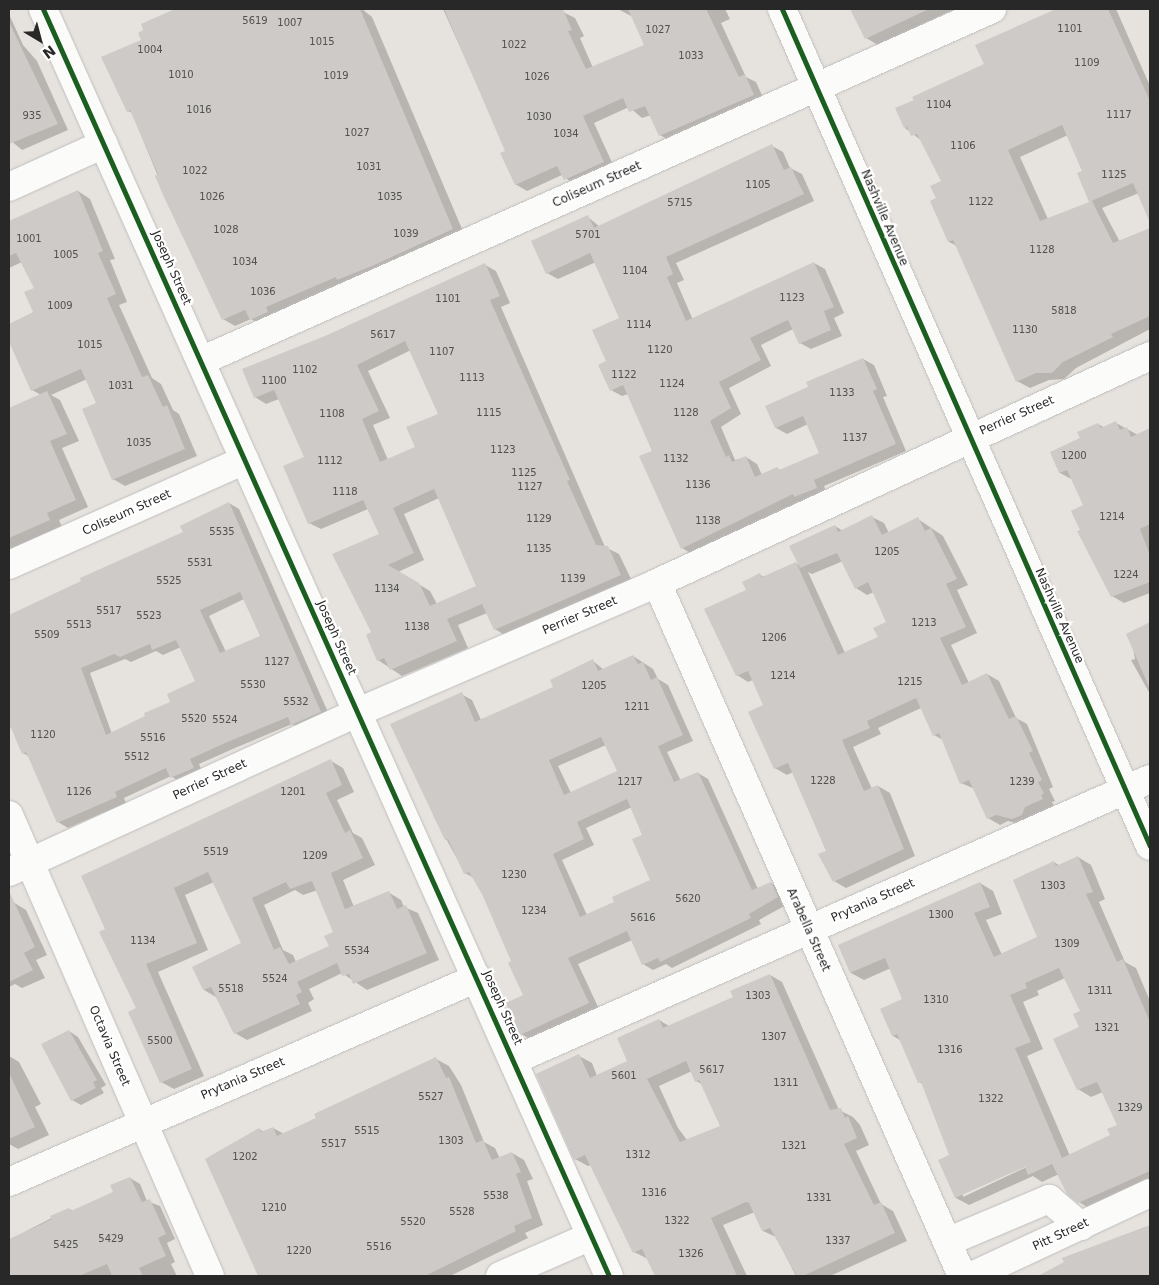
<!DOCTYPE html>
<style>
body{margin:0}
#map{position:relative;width:1159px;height:1285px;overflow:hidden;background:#e6e2dd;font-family:"DejaVu Sans",sans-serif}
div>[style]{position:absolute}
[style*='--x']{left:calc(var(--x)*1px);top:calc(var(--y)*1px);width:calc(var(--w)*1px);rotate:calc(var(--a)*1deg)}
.shadow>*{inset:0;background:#0003}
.building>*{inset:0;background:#cdcac7}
.roads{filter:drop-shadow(0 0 1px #bfbebf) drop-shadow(0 0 1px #bfbebf)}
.minor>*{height:28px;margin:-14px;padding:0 14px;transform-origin:14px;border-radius:14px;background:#fbfbfa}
.cycleway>*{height:5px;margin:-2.5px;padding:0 2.5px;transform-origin:2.5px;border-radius:2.5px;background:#1b5e20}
span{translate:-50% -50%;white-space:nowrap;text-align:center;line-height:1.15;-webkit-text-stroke:4.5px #fff;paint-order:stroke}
.number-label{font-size:10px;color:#525150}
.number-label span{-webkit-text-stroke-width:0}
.street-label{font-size:12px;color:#282828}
.frame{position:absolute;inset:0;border:10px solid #282828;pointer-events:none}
.north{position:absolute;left:15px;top:15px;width:50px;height:50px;-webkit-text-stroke:4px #fff;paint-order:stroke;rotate:143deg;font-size:14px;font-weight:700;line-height:20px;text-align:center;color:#282828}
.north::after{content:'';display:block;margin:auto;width:18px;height:22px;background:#282828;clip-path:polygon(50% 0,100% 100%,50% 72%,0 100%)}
</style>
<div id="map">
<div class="shadow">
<div style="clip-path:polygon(178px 9px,362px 9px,372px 17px,465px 236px,263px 326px,251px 319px,235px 326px,223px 319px,166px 196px,132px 113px,128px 111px,145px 31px,142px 24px)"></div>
<div style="clip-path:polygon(443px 9px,557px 9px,559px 14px,563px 12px,575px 18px,584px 36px,580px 38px,593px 68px,646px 46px,633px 17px,618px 9px,725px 9px,730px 19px,721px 23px,746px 77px,756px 82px,765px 102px,672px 142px,660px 135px,651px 115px,642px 118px,629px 107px,594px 123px,615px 169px,576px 186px,562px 175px,527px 191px,515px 184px,507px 151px)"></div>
<div style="clip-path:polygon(851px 9px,955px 9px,878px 45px,866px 38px)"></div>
<div style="clip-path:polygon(evenodd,1059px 9px,1116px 9px,1150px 86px,1150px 220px,1139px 193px,1102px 208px,1120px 242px,1150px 229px,1150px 329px,1076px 368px,1064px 379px,1049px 380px,1030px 388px,1017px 381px,957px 246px,949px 242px,931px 202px,938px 199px,942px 181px,922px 141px,905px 128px,986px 65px,977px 46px,1059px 9px,1068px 135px,1084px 171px,1092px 203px,1048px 219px,1020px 157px,1068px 135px)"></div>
<div style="clip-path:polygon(9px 14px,23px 45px,37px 61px,68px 130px,22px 150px,9px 139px)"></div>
<div style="clip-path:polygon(772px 146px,783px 152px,790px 168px,802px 174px,814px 201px,676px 263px,684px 280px,677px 283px,693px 320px,814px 263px,825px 269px,844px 313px,834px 318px,842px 336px,811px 349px,800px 343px,793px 329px,761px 345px,771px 366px,729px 388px,741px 414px,721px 427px,735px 460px,746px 457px,757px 464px,762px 475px,777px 468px,782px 471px,820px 454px,808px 424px,787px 434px,776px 428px,810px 387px,863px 359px,874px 365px,887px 396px,883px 397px,906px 451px,824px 486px,827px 494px,806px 503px,803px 501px,692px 554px,682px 548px,653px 452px,628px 394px,622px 396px,611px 390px,608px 362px,621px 318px,596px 262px,558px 279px,547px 273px,588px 217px,600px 227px)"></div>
<div style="clip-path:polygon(78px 191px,90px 199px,115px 259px,110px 260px,127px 302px,119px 305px,152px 378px,161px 384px,173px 410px,179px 414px,197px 456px,125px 486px,113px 479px,97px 404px,87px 379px,51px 395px,60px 400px,79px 441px,62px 448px,88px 507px,59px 520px,62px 527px,9px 550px,9px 410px,41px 395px,32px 390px,9px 339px,9px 325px,35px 313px,35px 288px,22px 262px,9px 268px,9px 222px)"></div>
<div style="clip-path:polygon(evenodd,485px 265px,496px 271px,510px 303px,501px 307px,605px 547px,619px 554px,632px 581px,506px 636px,495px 629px,487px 613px,458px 625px,468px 648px,402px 676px,378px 660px,373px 633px,380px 535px,368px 509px,321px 529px,309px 523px,306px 458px,279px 399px,266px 404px,255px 397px,326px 337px,485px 265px,411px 350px,439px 415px,417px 447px,388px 460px,373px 425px,390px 418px,368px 371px,411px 350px,485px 265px,439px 498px,477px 586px,437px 604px,430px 591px,398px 572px,424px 560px,404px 514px,439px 498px)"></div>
<div style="clip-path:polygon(1116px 423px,1138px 435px,1150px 430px,1150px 593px,1124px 603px,1112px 596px,1081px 530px,1085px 506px,1073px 480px,1060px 473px,1051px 452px,1082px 438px,1098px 424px,1105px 428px)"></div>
<div style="clip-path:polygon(evenodd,229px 503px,239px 509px,330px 717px,302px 730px,292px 724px,235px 748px,199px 764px,203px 774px,181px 783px,171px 776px,124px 798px,126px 803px,68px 828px,58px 822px,30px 757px,23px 753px,12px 727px,9px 728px,9px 616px,185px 533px,229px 503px,244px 599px,262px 636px,226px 652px,209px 616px,244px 599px,229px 503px,181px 647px,197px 682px,172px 703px,112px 734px,90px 673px,125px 659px,131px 662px,156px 651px,163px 655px,181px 647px)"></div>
<div style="clip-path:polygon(evenodd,872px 517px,884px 523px,889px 533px,918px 519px,943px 536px,968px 585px,957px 590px,977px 633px,951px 645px,969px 683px,987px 674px,999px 681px,1016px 718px,1027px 724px,1053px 787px,1049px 789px,1055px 801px,1052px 802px,1054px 806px,1037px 814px,1034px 821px,1024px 825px,1008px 821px,1000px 825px,988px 818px,975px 789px,961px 783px,943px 740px,934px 735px,921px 708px,878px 728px,881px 734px,853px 747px,872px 789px,878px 786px,890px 793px,915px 856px,846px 888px,834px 881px,827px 852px,793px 772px,787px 775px,775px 768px,765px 706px,753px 680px,748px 682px,737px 675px,747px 590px,760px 575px,765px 577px,796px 563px,800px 566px,835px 526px,843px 531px,872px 517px,843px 561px,856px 588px,867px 595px,874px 592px,887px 623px,879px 638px,845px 653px,808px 572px,812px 574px,843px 561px)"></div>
<div style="clip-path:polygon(1150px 624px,1150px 694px,1131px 660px,1135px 659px,1133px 648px,1127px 634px)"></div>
<div style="clip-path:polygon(evenodd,633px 656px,653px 669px,658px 679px,668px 685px,693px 741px,667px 752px,681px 781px,698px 773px,708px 779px,758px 889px,771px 883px,782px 889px,788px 904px,759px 920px,761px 924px,672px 968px,666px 964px,653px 970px,643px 964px,632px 940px,578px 964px,599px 1009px,532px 1040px,521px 1034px,524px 996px,513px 962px,483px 894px,474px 878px,465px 873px,433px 815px,461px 694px,472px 700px,481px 720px,555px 688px,593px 661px,604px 670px,633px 656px,606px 745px,619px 772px,571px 793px,558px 766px,606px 745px,633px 656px,632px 807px,644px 835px,651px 880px,616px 902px,587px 915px,562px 860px,594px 845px,586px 828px,632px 807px)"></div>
<div style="clip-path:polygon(evenodd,331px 761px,343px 768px,354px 792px,337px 800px,353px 833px,362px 838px,375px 865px,343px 880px,354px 907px,388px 892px,401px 900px,404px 907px,418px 913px,439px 960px,367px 990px,342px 973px,309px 989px,314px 999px,308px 1003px,312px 1011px,247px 1040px,235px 1033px,216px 997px,204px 990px,243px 944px,214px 882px,185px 895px,208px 950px,158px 972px,204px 1076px,174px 1089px,161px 1082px,138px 1009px,101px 932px,331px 761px,295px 890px,303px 895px,318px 890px,334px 933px,330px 946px,296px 962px,293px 955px,283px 950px,264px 905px,295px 890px)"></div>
<div style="clip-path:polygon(evenodd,1078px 857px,1091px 865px,1105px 899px,1099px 902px,1125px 962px,1136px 968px,1150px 1001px,1150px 1184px,1092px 1210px,1079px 1202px,1059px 1174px,1042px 1182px,1033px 1176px,969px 1205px,956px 1198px,940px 1161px,951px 1156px,923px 1084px,919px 1082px,900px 1040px,893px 1036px,904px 999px,891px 968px,864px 980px,851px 973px,839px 946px,980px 883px,993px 891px,1002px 914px,986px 920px,1002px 955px,1039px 938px,1054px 862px,1060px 866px,1078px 857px,1065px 978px,1082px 1012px,1078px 1089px,1091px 1097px,1103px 1092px,1119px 1125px,1111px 1135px,1070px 1156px,1027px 1056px,1043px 1049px,1023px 1002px,1039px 995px,1037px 991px,1065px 978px,1078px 857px,1030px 1163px,1031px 1165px,963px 1197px,963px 1194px,1030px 1163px)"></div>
<div style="clip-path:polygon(13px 902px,26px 910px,47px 955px,36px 960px,45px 978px,22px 988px,15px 984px,9px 987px,9px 905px)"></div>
<div style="clip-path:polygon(evenodd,770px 975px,782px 982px,839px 1110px,853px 1117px,860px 1125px,869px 1145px,856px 1151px,881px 1204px,893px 1211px,907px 1241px,830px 1276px,796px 1276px,776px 1237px,763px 1231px,755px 1212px,723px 1225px,747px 1276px,656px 1276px,648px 1259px,634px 1252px,591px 1165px,588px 1166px,575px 1159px,538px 1074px,579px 1056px,592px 1063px,597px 1076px,629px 1062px,659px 1020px,669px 1026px,735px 998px,770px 975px,692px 1071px,696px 1081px,703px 1085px,721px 1127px,687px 1140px,678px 1128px,659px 1086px,692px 1071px)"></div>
<div style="clip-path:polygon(69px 1031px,78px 1037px,106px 1085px,101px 1088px,104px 1093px,81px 1105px,72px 1100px)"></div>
<div style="clip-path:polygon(9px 1056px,19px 1062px,41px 1104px,35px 1107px,49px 1135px,18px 1149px,9px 1144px)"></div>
<div style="clip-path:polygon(436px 1059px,449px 1066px,461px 1085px,484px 1142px,495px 1148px,500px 1159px,512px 1153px,524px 1160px,533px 1179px,527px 1181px,543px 1225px,525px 1233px,528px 1238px,450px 1276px,259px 1276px,206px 1160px,259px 1129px,264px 1132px,273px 1128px,284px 1134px)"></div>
<div style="clip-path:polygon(130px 1178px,140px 1184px,147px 1201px,160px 1206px,175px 1239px,167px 1243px,175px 1262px,171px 1264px,177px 1276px,9px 1276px,9px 1240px,69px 1209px,73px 1211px,115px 1192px)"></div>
<div style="clip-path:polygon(1150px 1227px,1150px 1276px,1063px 1276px,1059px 1266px,1066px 1263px,1064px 1258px)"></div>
</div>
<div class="building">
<div style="clip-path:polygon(175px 9px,360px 9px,453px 229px,372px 266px,337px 280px,336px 277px,266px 307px,268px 312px,250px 320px,245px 310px,222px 320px,164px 197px,155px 176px,158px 174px,130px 110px,127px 112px,101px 57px,141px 40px,138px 33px,143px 30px,141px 24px)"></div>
<div style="clip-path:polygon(444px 9px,563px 9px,572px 30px,568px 31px,586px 69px,644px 45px,628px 9px,706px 9px,739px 77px,745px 74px,754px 95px,659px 136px,645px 106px,629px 112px,623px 98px,583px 116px,604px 162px,564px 180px,557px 166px,515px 185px,500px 153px,505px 151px)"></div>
<div style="clip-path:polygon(850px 9px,929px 9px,865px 39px)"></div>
<div style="clip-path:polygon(1056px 9px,1108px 9px,1150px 101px,1150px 223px,1133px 183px,1089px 202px,1077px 173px,1082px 171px,1062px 125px,1008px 150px,1040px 221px,1092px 201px,1113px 243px,1150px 228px,1150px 316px,1111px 334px,1113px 337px,1063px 362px,1052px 373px,1036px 373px,1016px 382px,953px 240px,948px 242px,930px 201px,936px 198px,930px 186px,941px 181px,917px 134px,911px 136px,907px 127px,904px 128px,895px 108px,914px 100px,912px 97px,984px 64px,975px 45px)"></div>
<div style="clip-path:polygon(9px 22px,58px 124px,9px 144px)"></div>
<div style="clip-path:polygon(772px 144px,784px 170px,791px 167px,804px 194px,666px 257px,673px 274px,667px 277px,686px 321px,814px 262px,834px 307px,824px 311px,831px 330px,799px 344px,788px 320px,750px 338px,761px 360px,719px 382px,731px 408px,710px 421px,726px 457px,729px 455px,732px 462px,746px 456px,755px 477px,777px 467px,779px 470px,819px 453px,803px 416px,775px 428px,765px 406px,808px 387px,806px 382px,863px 358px,877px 389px,873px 391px,896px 444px,814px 480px,817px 488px,794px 497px,793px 494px,681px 549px,639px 456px,652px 451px,623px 385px,610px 391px,598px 365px,606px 361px,592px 330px,619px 318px,590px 253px,546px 274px,531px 241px,588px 215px,594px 228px)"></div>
<div style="clip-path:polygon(78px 190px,103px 251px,98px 253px,116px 294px,107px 298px,142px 377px,148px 375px,163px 407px,167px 405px,185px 449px,112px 480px,82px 409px,96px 403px,81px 369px,31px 391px,9px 342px,9px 324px,33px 312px,24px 292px,34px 288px,16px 253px,9px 256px,9px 221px)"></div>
<div style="clip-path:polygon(evenodd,485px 263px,500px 296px,490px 300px,570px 480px,567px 481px,596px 545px,608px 546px,621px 575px,494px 630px,482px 604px,447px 619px,457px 641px,390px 670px,384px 658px,377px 661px,366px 635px,371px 632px,332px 554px,379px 534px,363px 500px,308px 524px,283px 466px,304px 457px,274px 390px,254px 398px,242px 369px,325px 336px,485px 263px,405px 341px,438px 414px,406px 427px,415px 447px,380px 462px,362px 419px,379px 411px,357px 365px,405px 341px,485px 263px,434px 489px,476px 586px,430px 606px,419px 583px,388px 565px,414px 553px,393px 508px,434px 489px)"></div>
<div style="clip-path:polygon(47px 391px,67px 434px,50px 441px,76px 500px,47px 513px,50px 520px,9px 538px,9px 408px)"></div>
<div style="clip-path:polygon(1116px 421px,1120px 430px,1127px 427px,1131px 437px,1150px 428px,1150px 524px,1140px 529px,1150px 555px,1150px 582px,1111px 597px,1077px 531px,1080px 530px,1071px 511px,1083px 505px,1067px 470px,1059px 473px,1050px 452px,1080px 438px,1077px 432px,1098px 423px,1101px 428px)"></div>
<div style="clip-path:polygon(evenodd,229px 502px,321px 712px,291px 725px,288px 717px,225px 743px,190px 759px,194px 768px,170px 778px,166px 768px,115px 792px,117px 797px,57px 823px,26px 752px,22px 754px,9px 723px,9px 615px,81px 581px,80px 578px,183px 532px,180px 526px,229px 502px,240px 592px,260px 636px,220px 653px,200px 610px,240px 592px,229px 502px,176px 640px,195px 681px,167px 694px,170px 702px,144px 713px,145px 716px,106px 735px,81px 668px,114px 654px,120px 657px,150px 644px,152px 650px,176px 640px)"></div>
<div style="clip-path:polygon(872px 515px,882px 535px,918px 517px,925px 531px,931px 528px,957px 579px,946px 584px,966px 627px,940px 638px,962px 685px,987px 673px,1009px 719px,1016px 716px,1033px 751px,1029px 753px,1042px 780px,1038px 782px,1044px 794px,1041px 795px,1043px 799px,1025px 807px,1022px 815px,1012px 819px,996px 815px,987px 819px,969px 780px,960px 784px,939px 733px,933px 736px,916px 698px,867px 721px,870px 728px,842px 740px,864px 791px,878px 785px,904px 849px,833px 882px,818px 854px,826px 851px,788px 763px,774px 769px,748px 712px,763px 705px,748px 671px,736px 676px,704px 609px,746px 590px,742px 582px,760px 573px,762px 577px,796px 562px,838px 655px,878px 637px,873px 628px,886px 622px,868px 582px,855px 589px,837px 553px,800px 568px,789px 546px,835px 525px,838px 532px)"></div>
<div style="clip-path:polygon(1150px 622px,1150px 689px,1126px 634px)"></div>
<div style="clip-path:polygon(evenodd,633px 655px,638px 664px,643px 662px,651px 680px,657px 677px,683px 735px,658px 746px,674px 782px,698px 772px,752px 890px,771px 882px,778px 897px,749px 914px,751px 918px,660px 962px,658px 958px,642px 965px,627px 931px,568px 958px,589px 1003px,520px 1035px,506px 1003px,523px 995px,508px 963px,511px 961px,482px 894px,469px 872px,464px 874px,448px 839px,445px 840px,390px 724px,462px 692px,475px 722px,553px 687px,550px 680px,593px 659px,598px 671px,633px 655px,601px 737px,617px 771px,564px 795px,549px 760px,601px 737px,633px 655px,627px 799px,642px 835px,632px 839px,650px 880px,612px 897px,614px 902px,580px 917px,553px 854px,584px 839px,577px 822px,627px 799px)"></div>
<div style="clip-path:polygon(evenodd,331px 759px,342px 785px,326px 793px,345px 833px,350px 830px,363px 858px,331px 873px,345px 909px,389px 891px,397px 909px,406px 905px,427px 953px,353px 984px,349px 974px,342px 976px,337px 963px,297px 982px,302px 992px,296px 995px,300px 1004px,234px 1034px,211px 987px,203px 990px,192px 967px,241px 943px,208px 872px,174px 888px,197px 943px,146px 964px,192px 1069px,160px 1083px,128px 1012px,136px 1008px,99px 932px,105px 929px,81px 876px,331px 759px,312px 881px,333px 932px,324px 936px,329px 946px,289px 964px,280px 947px,274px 950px,252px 898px,286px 882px,290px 889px,312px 881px)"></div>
<div style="clip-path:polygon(evenodd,1078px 856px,1093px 892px,1086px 894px,1117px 962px,1123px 959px,1150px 1022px,1150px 1171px,1078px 1203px,1067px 1194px,1052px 1164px,1028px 1175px,1025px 1167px,955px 1198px,938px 1160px,949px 1155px,921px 1082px,918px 1083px,897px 1034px,892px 1036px,880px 1009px,902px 999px,885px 958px,850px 973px,838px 945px,980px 882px,990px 907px,974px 913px,994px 957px,1037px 937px,1013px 880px,1054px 861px,1056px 866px,1078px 856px,1059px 968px,1080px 1011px,1073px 1014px,1079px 1027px,1053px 1039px,1077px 1090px,1097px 1082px,1117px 1125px,1107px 1129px,1110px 1135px,1062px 1158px,1015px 1048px,1031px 1042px,1010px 995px,1027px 988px,1025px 983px,1059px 968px)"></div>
<div style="clip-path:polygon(9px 891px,35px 947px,24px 953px,33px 970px,9px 982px)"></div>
<div style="clip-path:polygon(evenodd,770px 974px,830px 1110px,841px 1108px,845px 1118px,848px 1116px,857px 1138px,844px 1144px,874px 1205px,881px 1202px,895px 1233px,803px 1276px,797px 1276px,770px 1228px,762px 1231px,749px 1203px,746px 1202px,711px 1218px,737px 1276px,655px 1276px,642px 1249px,633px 1253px,585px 1155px,574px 1160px,536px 1074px,579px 1054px,590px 1078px,627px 1061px,617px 1038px,659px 1019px,663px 1028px,733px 997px,730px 991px,770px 974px,686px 1061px,695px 1082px,699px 1080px,720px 1126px,680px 1142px,647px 1079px,686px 1061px)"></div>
<div style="clip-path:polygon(69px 1030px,97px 1080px,93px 1082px,96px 1088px,71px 1101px,41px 1044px)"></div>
<div style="clip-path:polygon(436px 1057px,446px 1078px,449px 1077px,476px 1143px,483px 1140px,492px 1160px,512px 1152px,521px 1172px,516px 1174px,532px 1218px,514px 1226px,516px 1231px,425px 1276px,258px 1276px,205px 1159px,259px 1128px,261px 1132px,273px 1127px,277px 1136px,316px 1118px,314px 1114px)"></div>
<div style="clip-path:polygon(9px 1073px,35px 1127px,9px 1139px)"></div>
<div style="clip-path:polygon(130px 1177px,142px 1202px,150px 1199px,166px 1234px,158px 1238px,166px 1256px,139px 1268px,143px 1276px,112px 1276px,107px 1264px,79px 1276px,9px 1276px,9px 1239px,36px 1227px,52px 1219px,50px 1216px,69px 1208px,71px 1211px,113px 1192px,110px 1185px)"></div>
<div style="clip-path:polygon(1150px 1225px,1150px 1276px,1038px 1276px,1064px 1262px,1062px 1258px)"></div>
</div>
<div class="roads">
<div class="minor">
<div style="--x:43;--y:9;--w:1388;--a:65.93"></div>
<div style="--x:782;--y:9;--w:914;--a:66.27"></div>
<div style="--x:9;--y:187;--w:104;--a:-24.4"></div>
<div style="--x:201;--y:361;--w:866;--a:-23.99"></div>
<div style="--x:9;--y:565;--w:258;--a:-24"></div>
<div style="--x:657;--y:583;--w:757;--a:66.24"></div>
<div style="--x:9;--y:815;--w:503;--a:66.44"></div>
<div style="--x:9;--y:872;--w:384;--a:-24.6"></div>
<div style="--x:358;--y:712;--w:326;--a:-23.3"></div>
<div style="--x:657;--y:583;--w:543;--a:-24.72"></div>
<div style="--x:514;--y:1060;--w:695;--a:-23.84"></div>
<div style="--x:9;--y:1182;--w:511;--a:-23.55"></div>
<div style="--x:947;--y:1242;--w:111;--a:-22.9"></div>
<div style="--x:1049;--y:1199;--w:42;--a:40.2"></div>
<div style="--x:500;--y:1276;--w:99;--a:-23.7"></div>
<div style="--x:972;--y:1276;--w:196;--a:-25"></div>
</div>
</div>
<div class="cycleway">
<div style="--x:43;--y:9;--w:1388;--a:65.93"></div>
<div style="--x:782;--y:9;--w:914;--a:66.27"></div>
</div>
<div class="number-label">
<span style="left:255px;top:21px">5619</span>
<span style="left:290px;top:23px">1007</span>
<span style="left:1070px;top:29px">1101</span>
<span style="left:658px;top:30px">1027</span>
<span style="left:322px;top:42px">1015</span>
<span style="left:514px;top:45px">1022</span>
<span style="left:150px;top:50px">1004</span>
<span style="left:691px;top:56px">1033</span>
<span style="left:1087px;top:63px">1109</span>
<span style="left:181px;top:75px">1010</span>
<span style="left:336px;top:76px">1019</span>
<span style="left:537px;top:77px">1026</span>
<span style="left:939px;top:105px">1104</span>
<span style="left:199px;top:110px">1016</span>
<span style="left:1119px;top:115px">1117</span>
<span style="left:32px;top:116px">935</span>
<span style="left:539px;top:117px">1030</span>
<span style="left:357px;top:133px">1027</span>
<span style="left:566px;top:134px">1034</span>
<span style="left:963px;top:146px">1106</span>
<span style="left:369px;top:167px">1031</span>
<span style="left:195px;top:171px">1022</span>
<span style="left:1114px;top:175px">1125</span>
<span style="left:758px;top:185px">1105</span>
<span style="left:212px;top:197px">1026</span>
<span style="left:390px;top:197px">1035</span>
<span style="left:981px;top:202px">1122</span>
<span style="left:680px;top:203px">5715</span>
<span style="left:226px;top:230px">1028</span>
<span style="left:406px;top:234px">1039</span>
<span style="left:588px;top:235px">5701</span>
<span style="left:29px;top:239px">1001</span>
<span style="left:1042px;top:250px">1128</span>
<span style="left:66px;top:255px">1005</span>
<span style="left:245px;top:262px">1034</span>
<span style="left:635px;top:271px">1104</span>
<span style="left:263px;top:292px">1036</span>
<span style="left:792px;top:298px">1123</span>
<span style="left:448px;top:299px">1101</span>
<span style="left:60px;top:306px">1009</span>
<span style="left:1064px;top:311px">5818</span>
<span style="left:639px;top:325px">1114</span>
<span style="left:1025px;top:330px">1130</span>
<span style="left:383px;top:335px">5617</span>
<span style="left:90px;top:345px">1015</span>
<span style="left:660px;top:350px">1120</span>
<span style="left:442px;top:352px">1107</span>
<span style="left:305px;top:370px">1102</span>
<span style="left:624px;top:375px">1122</span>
<span style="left:472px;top:378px">1113</span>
<span style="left:274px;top:381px">1100</span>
<span style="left:672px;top:384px">1124</span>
<span style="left:121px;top:386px">1031</span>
<span style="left:842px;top:393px">1133</span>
<span style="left:489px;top:413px">1115</span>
<span style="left:686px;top:413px">1128</span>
<span style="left:332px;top:414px">1108</span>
<span style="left:855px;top:438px">1137</span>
<span style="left:139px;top:443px">1035</span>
<span style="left:503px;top:450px">1123</span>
<span style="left:1074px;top:456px">1200</span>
<span style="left:676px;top:459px">1132</span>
<span style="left:330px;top:461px">1112</span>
<span style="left:524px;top:473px">1125</span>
<span style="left:698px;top:485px">1136</span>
<span style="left:530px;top:487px">1127</span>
<span style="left:345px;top:492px">1118</span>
<span style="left:1112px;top:517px">1214</span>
<span style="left:539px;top:519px">1129</span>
<span style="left:708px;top:521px">1138</span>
<span style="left:222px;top:532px">5535</span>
<span style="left:539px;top:549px">1135</span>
<span style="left:887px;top:552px">1205</span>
<span style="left:200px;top:563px">5531</span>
<span style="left:1126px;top:575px">1224</span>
<span style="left:573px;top:579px">1139</span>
<span style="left:169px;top:581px">5525</span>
<span style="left:387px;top:589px">1134</span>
<span style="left:109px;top:611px">5517</span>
<span style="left:149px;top:616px">5523</span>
<span style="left:924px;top:623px">1213</span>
<span style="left:79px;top:625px">5513</span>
<span style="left:417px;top:627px">1138</span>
<span style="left:47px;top:635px">5509</span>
<span style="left:774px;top:638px">1206</span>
<span style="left:277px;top:662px">1127</span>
<span style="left:783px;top:676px">1214</span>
<span style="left:910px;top:682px">1215</span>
<span style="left:253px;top:685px">5530</span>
<span style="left:594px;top:686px">1205</span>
<span style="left:296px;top:702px">5532</span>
<span style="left:637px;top:707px">1211</span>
<span style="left:194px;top:719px">5520</span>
<span style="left:225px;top:720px">5524</span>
<span style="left:43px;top:735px">1120</span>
<span style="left:153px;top:738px">5516</span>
<span style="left:137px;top:757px">5512</span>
<span style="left:823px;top:781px">1228</span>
<span style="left:630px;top:782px">1217</span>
<span style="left:1022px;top:782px">1239</span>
<span style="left:79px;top:792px">1126</span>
<span style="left:293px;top:792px">1201</span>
<span style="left:216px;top:852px">5519</span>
<span style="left:315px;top:856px">1209</span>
<span style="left:514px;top:875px">1230</span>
<span style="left:1053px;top:886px">1303</span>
<span style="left:688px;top:899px">5620</span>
<span style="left:534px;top:911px">1234</span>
<span style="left:941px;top:915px">1300</span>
<span style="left:643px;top:918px">5616</span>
<span style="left:143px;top:941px">1134</span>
<span style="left:1067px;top:944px">1309</span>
<span style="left:357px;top:951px">5534</span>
<span style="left:275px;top:979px">5524</span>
<span style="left:231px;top:989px">5518</span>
<span style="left:1100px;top:991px">1311</span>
<span style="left:758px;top:996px">1303</span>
<span style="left:936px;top:1000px">1310</span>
<span style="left:1107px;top:1028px">1321</span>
<span style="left:774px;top:1037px">1307</span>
<span style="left:160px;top:1041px">5500</span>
<span style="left:950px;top:1050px">1316</span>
<span style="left:712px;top:1070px">5617</span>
<span style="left:624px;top:1076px">5601</span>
<span style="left:786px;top:1083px">1311</span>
<span style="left:431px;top:1097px">5527</span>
<span style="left:991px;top:1099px">1322</span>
<span style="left:1130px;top:1108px">1329</span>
<span style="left:367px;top:1131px">5515</span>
<span style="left:451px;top:1141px">1303</span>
<span style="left:334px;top:1144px">5517</span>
<span style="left:794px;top:1146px">1321</span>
<span style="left:638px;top:1155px">1312</span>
<span style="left:245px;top:1157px">1202</span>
<span style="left:654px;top:1193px">1316</span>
<span style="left:496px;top:1196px">5538</span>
<span style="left:819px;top:1198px">1331</span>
<span style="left:274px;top:1208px">1210</span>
<span style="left:462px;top:1212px">5528</span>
<span style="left:677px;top:1221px">1322</span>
<span style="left:413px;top:1222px">5520</span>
<span style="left:111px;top:1239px">5429</span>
<span style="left:838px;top:1241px">1337</span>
<span style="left:66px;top:1245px">5425</span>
<span style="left:379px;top:1247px">5516</span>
<span style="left:299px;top:1251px">1220</span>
<span style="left:691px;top:1254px">1326</span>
</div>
<div class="street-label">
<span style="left:597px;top:185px;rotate:-24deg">Coliseum Street</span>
<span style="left:884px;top:218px;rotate:67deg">Nashville Avenue</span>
<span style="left:171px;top:268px;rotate:66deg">Joseph Street</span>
<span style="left:1017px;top:416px;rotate:-24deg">Perrier Street</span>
<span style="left:127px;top:513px;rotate:-24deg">Coliseum Street</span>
<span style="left:580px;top:616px;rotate:-23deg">Perrier Street</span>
<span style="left:1059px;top:616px;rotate:66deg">Nashville Avenue</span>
<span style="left:336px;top:638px;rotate:66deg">Joseph Street</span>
<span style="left:210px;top:780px;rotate:-25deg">Perrier Street</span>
<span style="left:873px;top:901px;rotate:-24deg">Prytania Street</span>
<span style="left:808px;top:930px;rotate:66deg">Arabella Street</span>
<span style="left:502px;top:1008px;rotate:66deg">Joseph Street</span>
<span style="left:109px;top:1046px;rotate:67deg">Octavia Street</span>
<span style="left:243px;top:1079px;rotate:-23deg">Prytania Street</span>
<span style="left:1061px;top:1235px;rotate:-25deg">Pitt Street</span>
</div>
<div class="frame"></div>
<div class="north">N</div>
</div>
